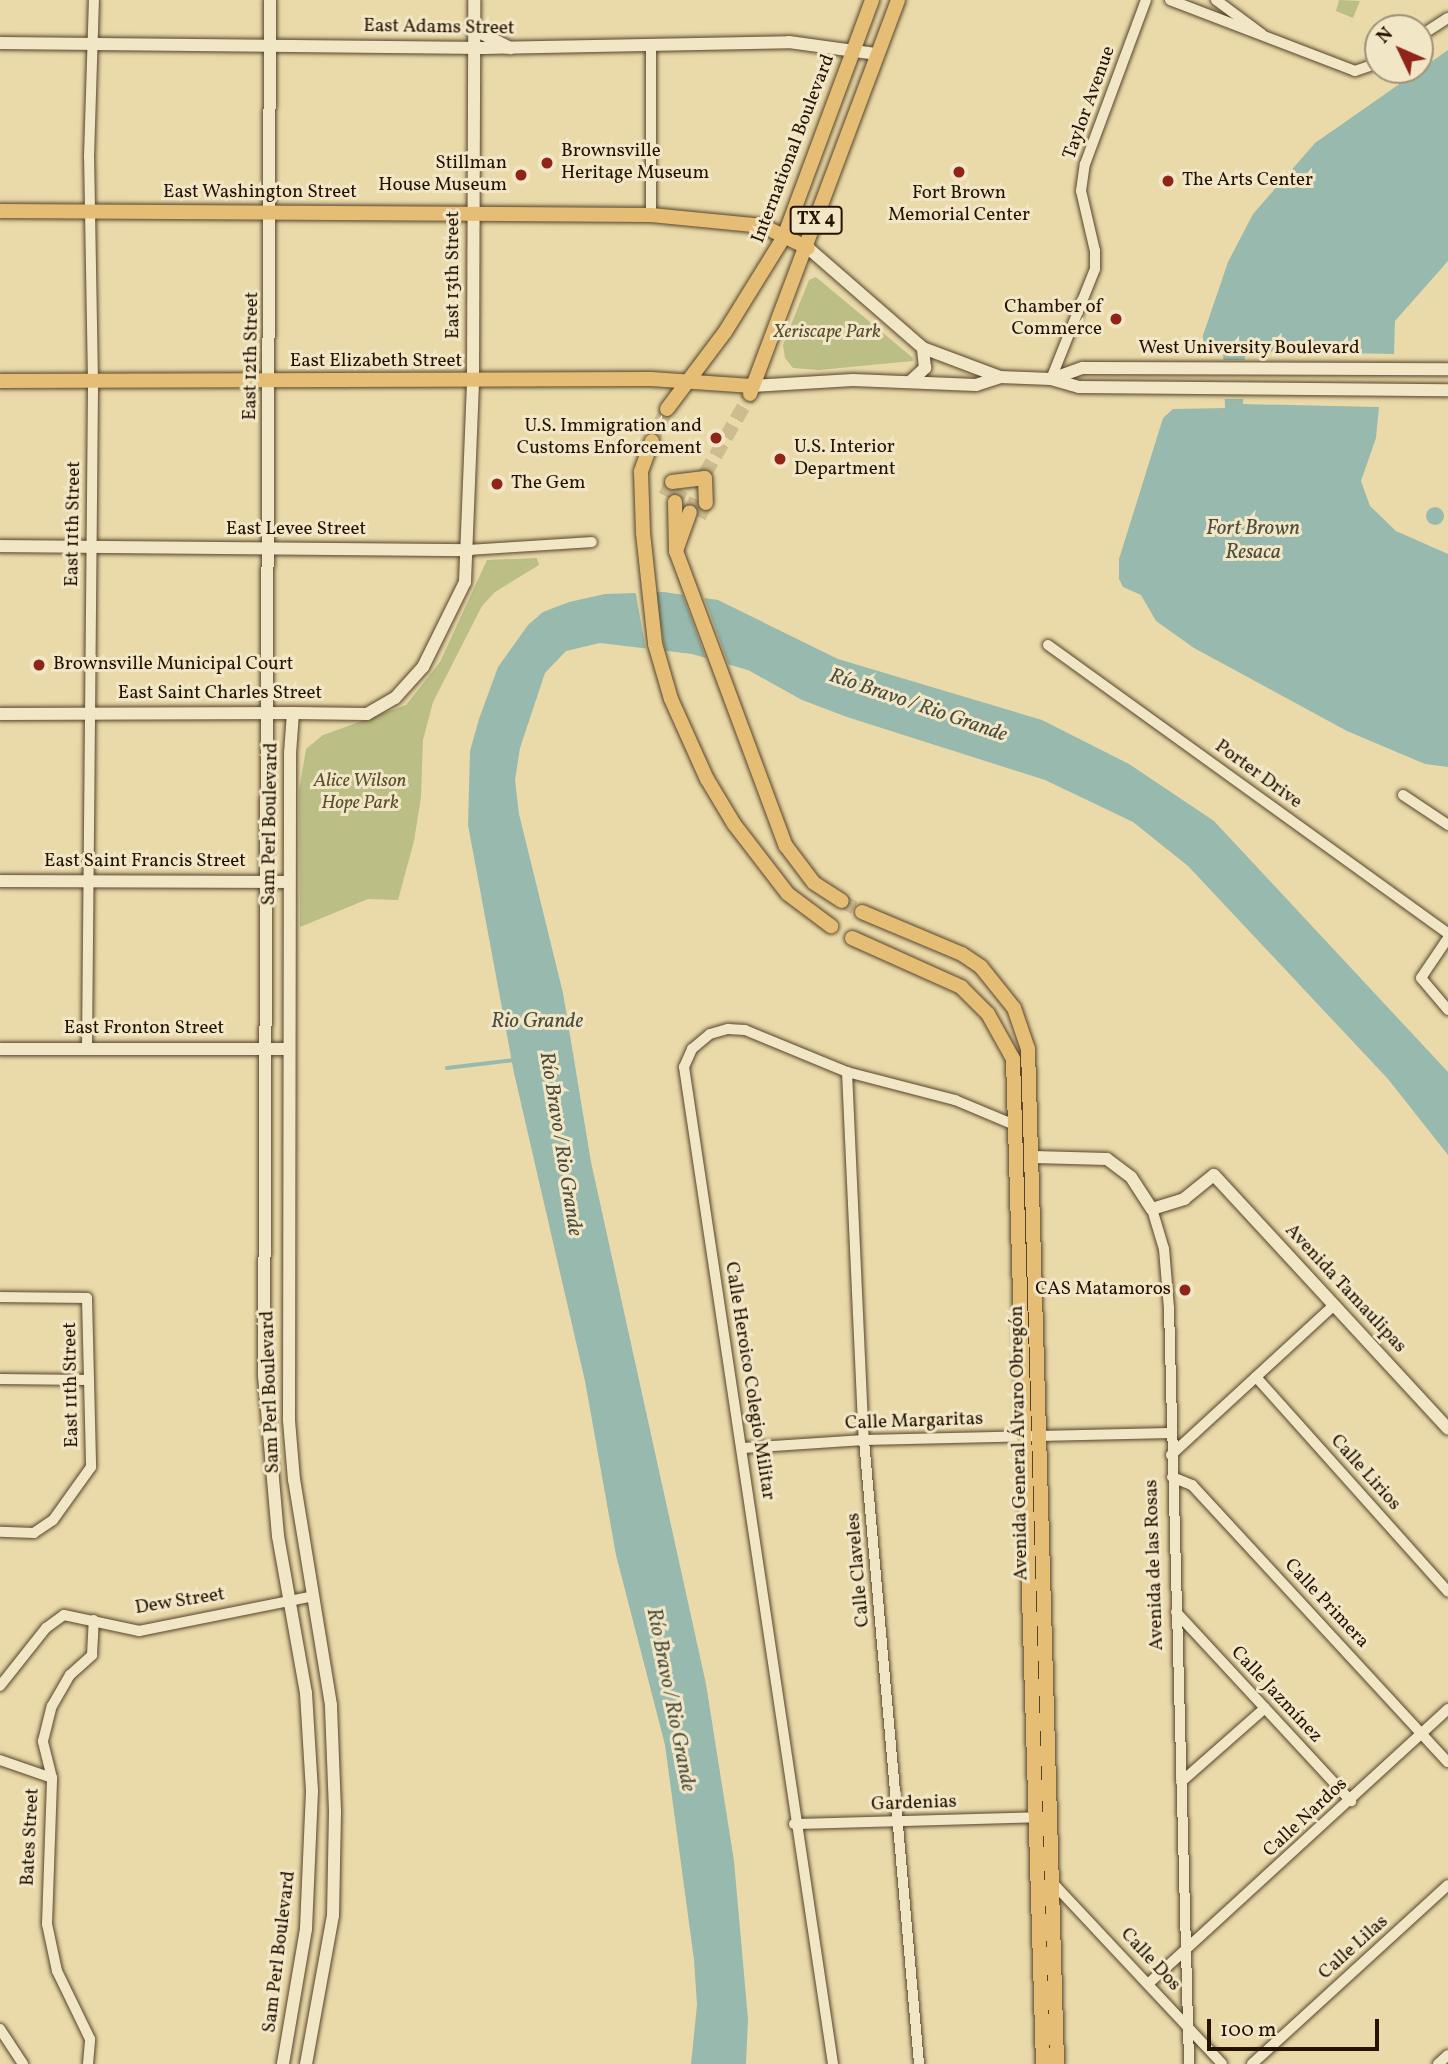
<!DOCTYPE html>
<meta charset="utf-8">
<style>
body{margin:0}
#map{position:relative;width:1448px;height:2064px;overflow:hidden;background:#eadaa9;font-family:Vollkorn,serif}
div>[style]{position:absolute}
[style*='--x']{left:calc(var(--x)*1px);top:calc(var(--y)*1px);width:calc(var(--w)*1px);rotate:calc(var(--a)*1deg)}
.green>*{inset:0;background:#bbbe85}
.water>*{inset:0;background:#98baae}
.round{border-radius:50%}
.pier>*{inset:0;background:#eadaa9}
.stream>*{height:3.5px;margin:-1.75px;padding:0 1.75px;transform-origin:1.75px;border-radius:1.75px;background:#98baae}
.primary-tunnel>*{height:14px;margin-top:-7px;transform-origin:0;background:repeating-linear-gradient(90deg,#ccbc90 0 14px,transparent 0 21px)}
.roads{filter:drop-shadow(0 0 2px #56442b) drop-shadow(0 0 2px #56442b)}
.minor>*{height:10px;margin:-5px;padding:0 5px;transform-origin:5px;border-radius:5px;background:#f1e7c7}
.tertiary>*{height:12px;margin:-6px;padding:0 6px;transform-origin:6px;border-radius:6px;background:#f1e7c7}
.secondary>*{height:12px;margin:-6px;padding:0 6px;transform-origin:6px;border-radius:6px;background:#f1e7c7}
.primary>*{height:14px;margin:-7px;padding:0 7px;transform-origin:7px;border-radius:7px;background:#e5bd74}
.dots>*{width:19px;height:19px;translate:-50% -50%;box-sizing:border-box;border:4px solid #f1e7c7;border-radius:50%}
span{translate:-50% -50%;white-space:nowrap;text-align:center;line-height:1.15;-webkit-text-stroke:6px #f1e7c7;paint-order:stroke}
.shield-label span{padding:2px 5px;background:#f1e7c7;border:2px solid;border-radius:5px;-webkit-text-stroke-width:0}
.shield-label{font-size:18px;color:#251201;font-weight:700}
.street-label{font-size:19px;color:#251201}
.poi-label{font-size:19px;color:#251201}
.left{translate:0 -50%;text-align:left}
.right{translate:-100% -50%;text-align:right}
.park-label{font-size:19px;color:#5a4e2f;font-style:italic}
.water-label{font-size:21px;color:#4d4d3e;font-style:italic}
.north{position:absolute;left:1364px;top:14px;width:70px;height:70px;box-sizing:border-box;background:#f1e7c7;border:2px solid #9f9278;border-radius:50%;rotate:314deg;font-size:19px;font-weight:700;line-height:28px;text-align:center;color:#251201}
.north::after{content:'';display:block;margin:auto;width:24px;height:32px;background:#8f2418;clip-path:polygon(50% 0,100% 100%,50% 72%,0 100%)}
.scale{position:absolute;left:1207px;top:2019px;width:172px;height:32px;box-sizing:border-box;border:4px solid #251201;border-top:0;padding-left:9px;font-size:21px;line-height:24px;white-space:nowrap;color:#251201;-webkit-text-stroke:5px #f1e7c7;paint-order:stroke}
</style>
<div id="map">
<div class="green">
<div style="clip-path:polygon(1339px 0,1360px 1px,1353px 18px,1336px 11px)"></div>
<div style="clip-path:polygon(816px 277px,913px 358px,913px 361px,819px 370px,793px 368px,785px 358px,783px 345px,809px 280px)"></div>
<div style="clip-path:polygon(537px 558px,539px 565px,495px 592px,482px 606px,433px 702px,423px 740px,421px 797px,414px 841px,398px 900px,368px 899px,300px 927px,299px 791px,306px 749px,323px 735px,406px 705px,440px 662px,487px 560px)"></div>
</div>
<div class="water">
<div style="clip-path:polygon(1448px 50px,1448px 261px,1395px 321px,1394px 354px,1245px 351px,1243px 404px,1379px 407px,1376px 438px,1361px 481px,1370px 506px,1396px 531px,1448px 554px,1448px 767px,1425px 764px,1347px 731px,1194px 648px,1156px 621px,1141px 595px,1123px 587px,1119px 579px,1119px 559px,1163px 418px,1173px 409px,1225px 408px,1223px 348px,1199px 347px,1228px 262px,1253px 214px,1315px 143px)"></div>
<div class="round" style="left:1426px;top:507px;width:18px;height:18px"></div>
<div style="clip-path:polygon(664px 592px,718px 600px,838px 659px,1042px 720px,1129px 764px,1214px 821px,1448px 1072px,1448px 1155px,1388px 1079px,1188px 866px,1133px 822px,1045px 780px,847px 717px,802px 700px,748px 670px,692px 654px,600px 643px,566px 651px,545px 673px,520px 748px,515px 780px,519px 814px,563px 993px,591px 1162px,706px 1684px,734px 1861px,748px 2019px,746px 2064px,691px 2064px,697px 2005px,694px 1960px,665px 1745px,616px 1555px,585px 1381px,514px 1073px,468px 825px,470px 751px,479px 719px,498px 667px,528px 625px,543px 612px,569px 602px,605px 594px)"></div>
</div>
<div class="pier">
<div style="clip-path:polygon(1220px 360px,1248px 360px,1246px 399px,1221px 399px)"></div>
<div style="clip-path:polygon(635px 589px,654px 589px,666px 655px,646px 651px)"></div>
<div style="clip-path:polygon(681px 591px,703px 594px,729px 666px,707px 661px)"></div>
</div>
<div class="stream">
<div style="--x:447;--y:1068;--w:68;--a:-6.7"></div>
</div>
<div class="primary-tunnel">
<div style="--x:652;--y:441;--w:35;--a:-65"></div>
<div style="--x:705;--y:474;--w:91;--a:-60.3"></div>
<div style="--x:665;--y:496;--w:16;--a:-63"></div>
<div style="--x:675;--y:502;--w:16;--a:-63"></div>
<div style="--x:690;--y:512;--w:17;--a:-65"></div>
<div style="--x:699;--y:517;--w:16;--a:-63"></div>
<div style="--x:842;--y:901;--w:23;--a:29"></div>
</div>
<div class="roads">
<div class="minor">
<div style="--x:1170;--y:0;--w:198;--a:21"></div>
<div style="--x:1355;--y:71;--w:24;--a:-19"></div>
<div style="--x:1216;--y:0;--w:57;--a:36.5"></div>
<div style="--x:1420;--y:36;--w:33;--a:-33"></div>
<div style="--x:651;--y:45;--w:170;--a:90"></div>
<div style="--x:1051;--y:379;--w:118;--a:-68.2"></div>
<div style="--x:1095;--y:269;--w:18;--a:-90"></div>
<div style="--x:1095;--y:251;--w:62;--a:-103.1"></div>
<div style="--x:1081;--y:191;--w:27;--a:-82"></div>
<div style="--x:1085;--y:164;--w:175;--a:-69.6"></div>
<div style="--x:469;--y:550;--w:123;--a:-3.7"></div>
<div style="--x:1048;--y:645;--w:493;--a:35.8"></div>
<div style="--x:1403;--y:795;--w:54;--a:33.7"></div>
<div style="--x:1448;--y:938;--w:48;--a:124"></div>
<div style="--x:1421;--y:978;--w:42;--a:49.8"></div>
<div style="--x:87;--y:1049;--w:667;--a:-89.48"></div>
<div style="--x:93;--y:382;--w:225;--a:-91"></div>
<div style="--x:89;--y:157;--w:157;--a:-88.2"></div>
<div style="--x:847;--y:1072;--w:368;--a:87.4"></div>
<div style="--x:864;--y:1440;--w:626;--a:84.96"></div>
<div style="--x:1152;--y:1209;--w:42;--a:73.3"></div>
<div style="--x:1164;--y:1249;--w:59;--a:85.2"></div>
<div style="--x:1169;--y:1308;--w:756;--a:88.48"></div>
<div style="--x:0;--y:1297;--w:87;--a:0.7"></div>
<div style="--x:87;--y:1298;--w:169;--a:88.6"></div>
<div style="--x:91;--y:1467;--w:65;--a:125.6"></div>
<div style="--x:53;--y:1520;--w:23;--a:146"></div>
<div style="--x:34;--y:1533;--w:34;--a:-178"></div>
<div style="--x:1256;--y:1377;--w:288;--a:48.2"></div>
<div style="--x:0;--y:1379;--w:89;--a:0.6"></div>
<div style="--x:743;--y:1448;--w:121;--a:-3.8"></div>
<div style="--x:864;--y:1440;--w:306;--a:-1.3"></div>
<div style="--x:1171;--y:1455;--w:222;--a:-42.6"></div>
<div style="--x:1172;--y:1477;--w:22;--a:22"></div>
<div style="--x:1192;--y:1485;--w:377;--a:47.3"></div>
<div style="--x:1176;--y:1612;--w:258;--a:47.2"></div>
<div style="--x:0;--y:1686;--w:74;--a:-51.6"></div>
<div style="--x:46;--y:1628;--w:22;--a:-36"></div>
<div style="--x:64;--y:1615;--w:77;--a:12"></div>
<div style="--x:139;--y:1631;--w:178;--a:-11.3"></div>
<div style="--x:0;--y:1760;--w:55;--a:19.1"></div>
<div style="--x:1181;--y:1782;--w:112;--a:-41.4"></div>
<div style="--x:794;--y:1824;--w:256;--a:-1.6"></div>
<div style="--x:1051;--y:1881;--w:250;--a:46.9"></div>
<div style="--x:1148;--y:1984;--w:407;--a:-42.5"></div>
<div style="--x:0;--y:2029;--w:42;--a:56.7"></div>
<div style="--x:88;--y:2064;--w:25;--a:-85"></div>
<div style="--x:90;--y:2039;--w:76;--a:-115.9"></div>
<div style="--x:57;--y:1971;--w:48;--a:-102"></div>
<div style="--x:47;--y:1924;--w:146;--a:-88"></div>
<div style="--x:52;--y:1778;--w:38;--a:-104"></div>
<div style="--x:43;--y:1741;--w:36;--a:-76"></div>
<div style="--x:52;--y:1706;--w:36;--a:-60"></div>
<div style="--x:70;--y:1675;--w:30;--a:-42"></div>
<div style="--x:92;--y:1655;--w:35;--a:-87"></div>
<div style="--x:833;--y:2064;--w:1008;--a:-98.5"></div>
<div style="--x:684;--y:1067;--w:20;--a:-66"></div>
<div style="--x:692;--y:1049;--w:23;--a:-40"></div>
<div style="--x:710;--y:1034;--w:19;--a:-16"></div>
<div style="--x:728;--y:1029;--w:17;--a:3"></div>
<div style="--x:745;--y:1030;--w:110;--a:22.4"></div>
<div style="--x:847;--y:1072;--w:112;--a:14.5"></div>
<div style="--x:955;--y:1100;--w:67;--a:22.8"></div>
<div style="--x:1252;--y:2064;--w:265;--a:-42.4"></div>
<div style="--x:1438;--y:2064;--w:13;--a:-42"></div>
</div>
<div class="tertiary">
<div style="--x:0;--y:43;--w:485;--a:0.6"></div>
<div style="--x:485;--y:48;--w:304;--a:-1.1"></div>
<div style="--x:789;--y:42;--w:89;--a:7.8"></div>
<div style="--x:0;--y:546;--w:469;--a:0.5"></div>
<div style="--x:0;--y:714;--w:293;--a:-0.2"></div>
<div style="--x:0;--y:881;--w:289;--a:0.2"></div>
<div style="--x:1034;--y:1157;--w:73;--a:1.6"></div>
<div style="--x:1107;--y:1159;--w:30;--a:37"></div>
<div style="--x:1131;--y:1177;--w:38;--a:57"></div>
<div style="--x:1152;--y:1209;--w:34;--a:-17"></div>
<div style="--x:1184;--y:1199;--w:38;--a:-39"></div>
<div style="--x:1214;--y:1175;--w:345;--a:47.3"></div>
</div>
<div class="secondary">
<div style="--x:270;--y:0;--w:1376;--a:90.25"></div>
<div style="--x:264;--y:1376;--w:161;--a:85"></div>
<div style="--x:278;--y:1536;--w:159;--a:79.9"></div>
<div style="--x:306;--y:1693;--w:98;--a:86.5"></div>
<div style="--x:312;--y:1791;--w:138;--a:92.5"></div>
<div style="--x:306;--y:1929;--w:137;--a:99.7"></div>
<div style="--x:473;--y:29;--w:42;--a:27.2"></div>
<div style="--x:808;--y:248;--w:152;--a:41"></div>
<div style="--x:923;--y:348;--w:82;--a:20.6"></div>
<div style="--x:1000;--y:377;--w:51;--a:2.2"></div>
<div style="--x:1051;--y:379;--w:29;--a:16"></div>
<div style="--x:1079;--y:387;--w:369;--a:0.5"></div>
<div style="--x:1052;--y:379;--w:33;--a:-20"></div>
<div style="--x:1083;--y:368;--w:365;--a:0.2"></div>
<div style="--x:910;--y:382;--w:21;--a:-43"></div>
<div style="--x:925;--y:368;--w:20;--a:-96"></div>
<div style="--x:752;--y:386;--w:101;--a:-3.4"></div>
<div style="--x:853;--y:380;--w:123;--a:2.3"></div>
<div style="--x:976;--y:385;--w:25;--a:-18"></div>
<div style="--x:0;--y:1049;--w:287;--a:0"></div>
<div style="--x:306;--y:2064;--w:150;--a:-79.7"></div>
<div style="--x:333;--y:1916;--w:105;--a:-88.9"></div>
<div style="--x:335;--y:1811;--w:106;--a:-92.2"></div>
<div style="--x:331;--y:1705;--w:228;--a:-99.3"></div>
<div style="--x:294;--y:1480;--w:60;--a:-94.8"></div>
<div style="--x:289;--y:1420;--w:667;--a:-89.91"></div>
<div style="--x:290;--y:753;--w:40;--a:-85.7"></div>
<div style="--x:293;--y:713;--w:74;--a:0.8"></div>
<div style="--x:367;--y:714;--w:32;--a:-30"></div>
<div style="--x:395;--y:698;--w:42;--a:-47.9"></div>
<div style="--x:423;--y:667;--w:95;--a:-63.7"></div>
<div style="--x:465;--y:582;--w:201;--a:-87.7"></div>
<div style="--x:473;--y:381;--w:381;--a:-89.8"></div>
</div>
<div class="primary">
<div style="--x:0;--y:211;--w:651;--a:0.35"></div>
<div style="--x:651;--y:215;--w:113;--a:5.6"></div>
<div style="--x:763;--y:226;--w:50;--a:26.1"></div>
<div style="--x:0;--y:381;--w:651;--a:-0.18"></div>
<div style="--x:651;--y:379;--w:101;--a:4"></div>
<div style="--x:750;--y:394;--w:421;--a:-69.4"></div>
<div style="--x:667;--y:409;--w:96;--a:-53"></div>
<div style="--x:725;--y:332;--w:112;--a:-58.2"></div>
<div style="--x:784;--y:237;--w:253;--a:-69.6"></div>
<div style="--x:652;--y:441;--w:33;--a:110"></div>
<div style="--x:641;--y:472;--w:61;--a:88.1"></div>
<div style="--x:643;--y:533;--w:112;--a:83.8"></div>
<div style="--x:655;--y:644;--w:57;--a:73.8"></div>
<div style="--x:671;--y:699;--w:88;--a:65.8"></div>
<div style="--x:707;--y:779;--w:52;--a:59"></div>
<div style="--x:734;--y:824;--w:88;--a:52.4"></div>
<div style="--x:788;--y:894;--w:54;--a:36.7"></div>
<div style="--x:705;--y:478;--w:25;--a:88"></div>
<div style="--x:672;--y:482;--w:33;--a:-7"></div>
<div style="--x:675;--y:502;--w:49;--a:88.8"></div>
<div style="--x:676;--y:551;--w:315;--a:69.6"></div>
<div style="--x:786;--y:846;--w:46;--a:52.9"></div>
<div style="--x:814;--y:883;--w:33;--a:33"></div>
<div style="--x:676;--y:551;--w:41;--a:-70.3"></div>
<div style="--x:862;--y:912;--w:108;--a:22.8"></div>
<div style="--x:962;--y:954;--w:23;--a:34"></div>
<div style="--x:981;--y:967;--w:53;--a:51.2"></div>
<div style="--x:1014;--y:1008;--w:43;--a:71.1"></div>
<div style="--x:1028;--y:1049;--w:1015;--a:88.36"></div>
<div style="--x:852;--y:938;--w:120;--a:24.2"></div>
<div style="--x:961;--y:987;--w:38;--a:45"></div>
<div style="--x:988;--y:1014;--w:51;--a:60.9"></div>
<div style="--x:1013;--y:1059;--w:1005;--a:88.29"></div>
</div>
</div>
<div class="dots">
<div style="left:547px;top:163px;background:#8f2418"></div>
<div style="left:959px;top:172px;background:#8f2418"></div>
<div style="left:521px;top:175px;background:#8f2418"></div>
<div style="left:1168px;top:181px;background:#8f2418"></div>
<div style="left:1116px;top:319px;background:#8f2418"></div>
<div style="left:716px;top:438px;background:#8f2418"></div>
<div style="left:780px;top:459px;background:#8f2418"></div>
<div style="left:497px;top:484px;background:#8f2418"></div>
<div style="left:39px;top:665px;background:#8f2418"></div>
<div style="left:1185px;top:1290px;background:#8f2418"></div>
</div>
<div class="shield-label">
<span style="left:816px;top:220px">TX 4</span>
</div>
<div class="street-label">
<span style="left:439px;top:28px;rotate:1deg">East Adams Street</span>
<span style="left:1090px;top:103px;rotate:-70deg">Taylor Avenue</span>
<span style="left:794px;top:149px;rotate:-69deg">International Boulevard</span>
<span style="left:260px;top:193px">East Washington Street</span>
<span style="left:454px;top:275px;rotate:-90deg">East 13th Street</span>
<span style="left:1249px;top:349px">West University Boulevard</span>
<span style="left:252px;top:356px;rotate:-89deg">East 12th Street</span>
<span style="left:376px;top:362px">East Elizabeth Street</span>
<span style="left:74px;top:524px;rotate:-89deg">East 11th Street</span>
<span style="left:296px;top:530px">East Levee Street</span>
<span style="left:220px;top:694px">East Saint Charles Street</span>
<span style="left:1258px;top:775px;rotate:36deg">Porter Drive</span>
<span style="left:271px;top:824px;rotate:-89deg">Sam Perl Boulevard</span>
<span style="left:145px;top:862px">East Saint Francis Street</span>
<span style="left:144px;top:1029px">East Fronton Street</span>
<span style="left:1345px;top:1289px;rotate:47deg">Avenida Tamaulipas</span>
<span style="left:749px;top:1381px;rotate:81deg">Calle Heroico Colegio Militar</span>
<span style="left:72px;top:1385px;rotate:-91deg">East 11th Street</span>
<span style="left:271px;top:1392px;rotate:-92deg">Sam Perl Boulevard</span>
<span style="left:914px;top:1422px;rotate:-2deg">Calle Margaritas</span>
<span style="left:1020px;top:1443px;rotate:-91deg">Avenida General Álvaro Obregón</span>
<span style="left:1365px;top:1473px;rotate:48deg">Calle Lirios</span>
<span style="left:1155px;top:1565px;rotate:-92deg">Avenida de las Rosas</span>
<span style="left:859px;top:1570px;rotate:-95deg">Calle Claveles</span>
<span style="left:180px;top:1602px;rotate:-9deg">Dew Street</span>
<span style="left:1326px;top:1604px;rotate:47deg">Calle Primera</span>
<span style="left:1276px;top:1695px;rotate:47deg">Calle Jazmínez</span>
<span style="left:914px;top:1804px;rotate:-2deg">Gardenias</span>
<span style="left:1306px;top:1818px;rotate:-43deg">Calle Nardos</span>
<span style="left:31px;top:1837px;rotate:-87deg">Bates Street</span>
<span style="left:1354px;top:1948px;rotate:-42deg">Calle Lilas</span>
<span style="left:280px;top:1952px;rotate:-83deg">Sam Perl Boulevard</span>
<span style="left:1150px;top:1960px;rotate:47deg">Calle Dos</span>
</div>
<div class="poi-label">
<span class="left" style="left:561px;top:163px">Brownsville<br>Heritage Museum</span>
<span class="right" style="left:507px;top:175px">Stillman<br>House Museum</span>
<span class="left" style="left:1182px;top:181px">The Arts Center</span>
<span style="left:959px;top:205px">Fort Brown<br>Memorial Center</span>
<span class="right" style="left:1102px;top:319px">Chamber of<br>Commerce</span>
<span class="right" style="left:702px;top:438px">U.S. Immigration and<br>Customs Enforcement</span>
<span class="left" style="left:794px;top:459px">U.S. Interior<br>Department</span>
<span class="left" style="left:511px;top:484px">The Gem</span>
<span class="left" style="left:53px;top:665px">Brownsville Municipal Court</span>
<span class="right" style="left:1171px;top:1290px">CAS Matamoros</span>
</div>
<div class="park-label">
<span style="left:827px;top:333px">Xeriscape Park</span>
<span style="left:360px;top:793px">Alice Wilson<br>Hope Park</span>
</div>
<div class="water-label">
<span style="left:1253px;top:541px">Fort Brown<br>Resaca</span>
<span style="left:918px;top:706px;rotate:19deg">Río Bravo / Rio Grande</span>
<span style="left:537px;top:1022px">Rio Grande</span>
<span style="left:560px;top:1144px;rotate:81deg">Río Bravo / Rio Grande</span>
<span style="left:670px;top:1700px;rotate:79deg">Río Bravo / Rio Grande</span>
</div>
<div class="north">N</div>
<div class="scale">100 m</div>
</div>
